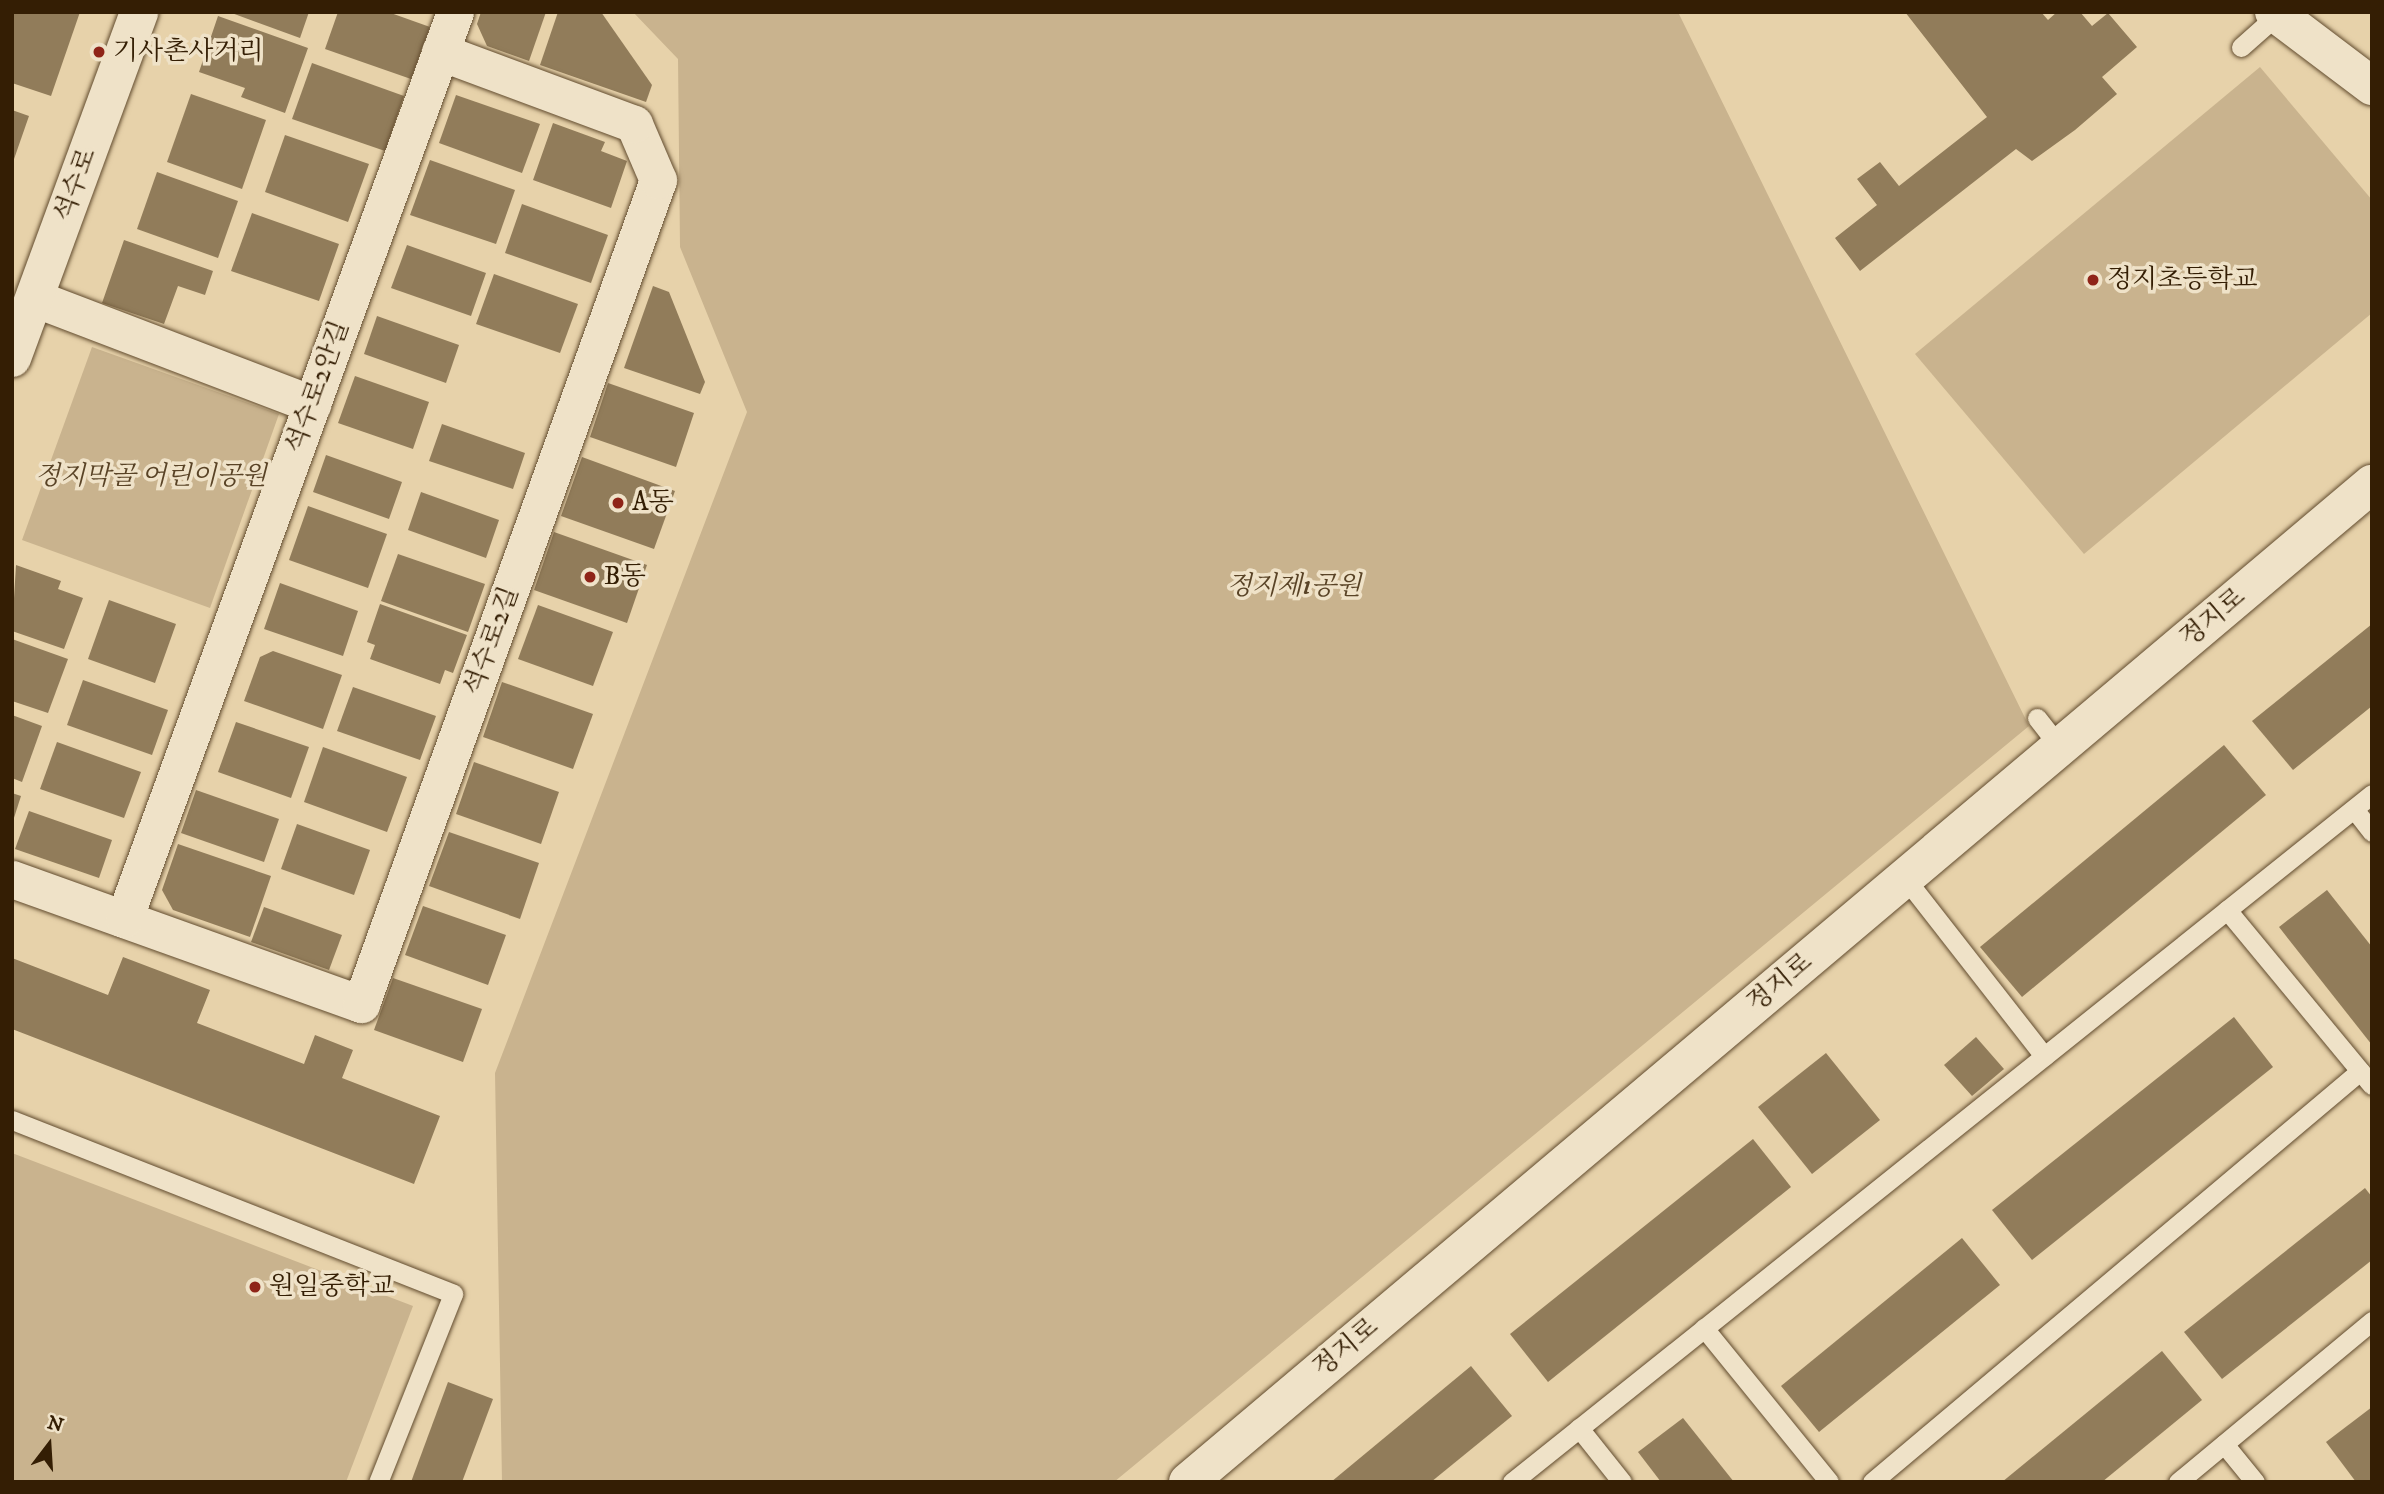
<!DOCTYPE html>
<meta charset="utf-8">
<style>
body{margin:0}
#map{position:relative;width:2384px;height:1494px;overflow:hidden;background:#e7d2aa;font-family:"IM FELL DW Pica","Noto Serif KR",serif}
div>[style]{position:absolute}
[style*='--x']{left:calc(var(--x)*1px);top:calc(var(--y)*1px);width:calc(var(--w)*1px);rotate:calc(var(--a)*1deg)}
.green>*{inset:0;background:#c9b38e}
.building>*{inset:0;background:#917c5a}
.roads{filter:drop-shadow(0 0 2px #614b2e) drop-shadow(0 0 2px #614b2e)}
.lane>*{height:19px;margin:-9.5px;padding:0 9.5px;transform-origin:9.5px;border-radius:9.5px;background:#efe2c8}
.street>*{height:37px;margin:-18.5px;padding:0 18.5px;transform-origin:18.5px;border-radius:18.5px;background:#efe2c8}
.secondary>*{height:38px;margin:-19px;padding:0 19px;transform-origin:19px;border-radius:19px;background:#efe2c8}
.dots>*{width:19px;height:19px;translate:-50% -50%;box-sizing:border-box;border:4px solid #efe2c8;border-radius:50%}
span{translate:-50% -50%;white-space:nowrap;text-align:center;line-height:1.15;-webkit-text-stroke:7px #efe2c8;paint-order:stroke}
.poi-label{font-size:26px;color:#341e04}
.left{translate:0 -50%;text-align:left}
.street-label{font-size:26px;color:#341e04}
.park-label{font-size:26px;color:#594326;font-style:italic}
.frame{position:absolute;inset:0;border:14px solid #341e04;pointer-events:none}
.north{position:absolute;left:14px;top:1410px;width:70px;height:70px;-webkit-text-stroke:5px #efe2c8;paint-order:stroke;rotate:17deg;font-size:19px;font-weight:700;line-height:28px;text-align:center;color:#341e04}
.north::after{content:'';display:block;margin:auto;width:24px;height:32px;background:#341e04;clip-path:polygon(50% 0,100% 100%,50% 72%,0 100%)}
</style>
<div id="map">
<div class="green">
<div style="clip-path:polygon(633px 12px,1678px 12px,2029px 726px,1114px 1482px,502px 1482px,495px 1073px,747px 412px,680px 247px,678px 59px)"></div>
<div style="clip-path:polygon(2260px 67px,2372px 200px,2372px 313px,2084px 554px,1915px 354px)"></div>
<div style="clip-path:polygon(92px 347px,279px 414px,210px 608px,22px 540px)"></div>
<div style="clip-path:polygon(12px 1153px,413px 1306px,346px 1482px,12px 1482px)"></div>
</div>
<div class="building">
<div style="clip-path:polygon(12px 12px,80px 12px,51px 96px,12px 83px)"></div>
<div style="clip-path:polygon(229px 12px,309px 12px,300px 38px)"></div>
<div style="clip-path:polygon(338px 12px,388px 12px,430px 27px,411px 79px,325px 49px)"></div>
<div style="clip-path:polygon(481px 12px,546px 12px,529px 61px,487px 46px,477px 24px)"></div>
<div style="clip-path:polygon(558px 12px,601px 12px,652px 85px,646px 102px,540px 65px)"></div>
<div style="clip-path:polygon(1905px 12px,2041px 12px,2048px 20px,2057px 12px,2080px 12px,2092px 26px,2108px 13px,2137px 47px,2102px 77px,2117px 94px,2075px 130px,2032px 161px,2016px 149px,1860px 271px,1835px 238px,1877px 205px,1857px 179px,1880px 162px,1899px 186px,1987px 117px)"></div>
<div style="clip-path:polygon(218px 16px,308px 48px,285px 113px,241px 97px,245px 88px,199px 72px)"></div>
<div style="clip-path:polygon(312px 63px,404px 96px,385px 151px,292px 119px)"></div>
<div style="clip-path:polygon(191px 94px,266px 120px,242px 189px,167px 162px)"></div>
<div style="clip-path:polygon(456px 95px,540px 124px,522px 173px,439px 143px)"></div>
<div style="clip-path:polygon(12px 110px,29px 116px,13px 162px,12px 162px)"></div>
<div style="clip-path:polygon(553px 123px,605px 142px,601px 151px,627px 161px,611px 208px,533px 180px)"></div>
<div style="clip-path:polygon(285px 135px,369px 164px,348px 222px,265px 192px)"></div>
<div style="clip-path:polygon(430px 160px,515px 190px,496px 244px,410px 215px)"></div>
<div style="clip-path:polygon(157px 172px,238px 201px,218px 258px,137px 229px)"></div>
<div style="clip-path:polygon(522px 204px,608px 235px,591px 283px,505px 253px)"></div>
<div style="clip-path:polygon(252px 213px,339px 244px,319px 301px,231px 271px)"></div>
<div style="clip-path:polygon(124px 240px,213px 271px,205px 295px,178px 286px,164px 324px,102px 303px)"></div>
<div style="clip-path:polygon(407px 245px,486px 273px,471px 316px,391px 288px)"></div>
<div style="clip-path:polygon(494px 274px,578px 304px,560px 353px,476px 324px)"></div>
<div style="clip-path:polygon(653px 286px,669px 292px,705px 382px,700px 394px,624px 368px)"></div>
<div style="clip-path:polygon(377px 316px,459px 345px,446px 383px,364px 354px)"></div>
<div style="clip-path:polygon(355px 376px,429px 402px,413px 449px,338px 423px)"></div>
<div style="clip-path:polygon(608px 383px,694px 413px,676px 467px,590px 437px)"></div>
<div style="clip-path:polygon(442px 424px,525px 453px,513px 489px,429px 461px)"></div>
<div style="clip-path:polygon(326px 455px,402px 482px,389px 519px,313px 492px)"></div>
<div style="clip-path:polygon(582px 457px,675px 491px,654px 549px,561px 516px)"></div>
<div style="clip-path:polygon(421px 492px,499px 520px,486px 558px,408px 530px)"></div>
<div style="clip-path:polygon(308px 506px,387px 534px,368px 588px,289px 560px)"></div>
<div style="clip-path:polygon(554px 532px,647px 565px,627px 623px,534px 590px)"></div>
<div style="clip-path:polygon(398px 554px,485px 584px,468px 632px,381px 601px)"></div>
<div style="clip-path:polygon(16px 565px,61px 581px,58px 589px,83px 598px,64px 649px,12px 631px)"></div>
<div style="clip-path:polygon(280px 583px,358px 611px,343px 656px,264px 629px)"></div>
<div style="clip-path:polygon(109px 600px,176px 624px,155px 683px,88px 659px)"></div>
<div style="clip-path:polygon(380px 604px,467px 635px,453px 673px,445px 670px,440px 684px,370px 659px,375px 645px,367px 642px)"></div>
<div style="clip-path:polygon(538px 605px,613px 632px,593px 686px,518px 659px)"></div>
<div style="clip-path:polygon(2372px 624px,2372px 706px,2293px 770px,2252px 721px)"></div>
<div style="clip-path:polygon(12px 639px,68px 659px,48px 713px,12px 701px)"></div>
<div style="clip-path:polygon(273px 651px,342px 675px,323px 729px,244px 701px,260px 657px)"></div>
<div style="clip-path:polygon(83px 680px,168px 710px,152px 755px,67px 725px)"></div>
<div style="clip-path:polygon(502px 682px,593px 714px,573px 769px,483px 737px)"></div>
<div style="clip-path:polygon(353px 687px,436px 716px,420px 760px,337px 731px)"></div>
<div style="clip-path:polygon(12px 715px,42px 726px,22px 782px,12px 778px)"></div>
<div style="clip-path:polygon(236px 722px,309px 747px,291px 798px,218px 772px)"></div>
<div style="clip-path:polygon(57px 742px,141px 772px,124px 818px,40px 789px)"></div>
<div style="clip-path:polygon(2224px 745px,2266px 795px,2022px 997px,1980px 947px)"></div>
<div style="clip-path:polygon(323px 747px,407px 777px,387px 832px,304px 802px)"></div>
<div style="clip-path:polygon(474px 762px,559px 792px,541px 844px,456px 814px)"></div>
<div style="clip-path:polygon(196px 790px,279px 819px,264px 862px,181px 833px)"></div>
<div style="clip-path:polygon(12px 793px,21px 796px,13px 821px,12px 821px)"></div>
<div style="clip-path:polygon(29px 811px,112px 840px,99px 878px,15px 849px)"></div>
<div style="clip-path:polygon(297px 824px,370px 850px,354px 895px,281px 869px)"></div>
<div style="clip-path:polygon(449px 832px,539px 863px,520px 919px,429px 886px)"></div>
<div style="clip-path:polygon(178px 844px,271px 876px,250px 937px,173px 910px,162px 890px)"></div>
<div style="clip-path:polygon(2327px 890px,2372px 947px,2372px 1045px,2279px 927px)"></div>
<div style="clip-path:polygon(423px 906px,506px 935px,488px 985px,405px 955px)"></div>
<div style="clip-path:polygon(264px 907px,342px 935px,329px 970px,251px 942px)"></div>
<div style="clip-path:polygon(123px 957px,210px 990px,197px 1023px,304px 1064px,315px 1035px,353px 1050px,342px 1078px,440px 1116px,414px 1184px,12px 1029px,12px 958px,108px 995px)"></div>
<div style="clip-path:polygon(393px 978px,482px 1009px,463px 1062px,374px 1030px)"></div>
<div style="clip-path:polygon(2234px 1017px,2273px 1067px,2032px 1260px,1992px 1210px)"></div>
<div style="clip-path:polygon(1976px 1037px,2004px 1069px,1972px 1096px,1944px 1065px)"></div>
<div style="clip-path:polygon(1826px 1053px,1880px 1120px,1812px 1174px,1758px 1107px)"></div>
<div style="clip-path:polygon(1753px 1139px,1791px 1187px,1548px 1382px,1510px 1334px)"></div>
<div style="clip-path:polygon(2365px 1188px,2372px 1197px,2372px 1260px,2222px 1379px,2184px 1332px)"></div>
<div style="clip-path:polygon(1962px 1238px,2000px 1285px,1819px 1432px,1781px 1386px)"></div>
<div style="clip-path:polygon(2162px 1351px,2202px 1400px,2102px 1482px,2002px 1482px)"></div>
<div style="clip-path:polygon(1471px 1366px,1512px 1416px,1431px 1482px,1331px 1482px)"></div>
<div style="clip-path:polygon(448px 1382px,493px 1399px,462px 1482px,411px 1482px)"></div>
<div style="clip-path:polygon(2372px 1407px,2372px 1482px,2356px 1482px,2326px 1442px)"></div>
<div style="clip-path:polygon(1683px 1418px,1734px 1482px,1661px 1482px,1638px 1452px)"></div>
</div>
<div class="roads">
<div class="lane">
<div style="--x:2241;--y:47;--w:48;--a:-41.6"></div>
<div style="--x:2037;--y:718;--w:37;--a:52"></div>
<div style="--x:2354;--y:809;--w:29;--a:52"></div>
<div style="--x:1905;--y:878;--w:226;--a:52"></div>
<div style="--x:2227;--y:910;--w:227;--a:50.4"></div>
<div style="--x:12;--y:1120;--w:474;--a:21.5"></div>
<div style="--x:453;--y:1294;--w:202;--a:111.7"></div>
<div style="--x:1704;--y:1328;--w:198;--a:50.9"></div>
<div style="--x:1579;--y:1428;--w:69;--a:51.5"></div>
<div style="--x:2224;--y:1444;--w:49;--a:50.8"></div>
<div style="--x:1512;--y:1482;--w:1101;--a:-38.66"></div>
<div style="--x:1872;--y:1482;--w:638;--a:-40.1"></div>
<div style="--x:2178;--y:1482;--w:252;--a:-39.7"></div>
</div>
<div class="street">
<div style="--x:34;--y:298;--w:298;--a:20.9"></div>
<div style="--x:12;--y:879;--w:371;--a:19.7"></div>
<div style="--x:361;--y:1004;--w:876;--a:-70.18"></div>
<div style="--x:658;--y:180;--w:61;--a:-113.2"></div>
<div style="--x:634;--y:124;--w:207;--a:-159.6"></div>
<div style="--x:124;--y:919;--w:966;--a:-69.95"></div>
</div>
<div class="secondary">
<div style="--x:2274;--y:12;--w:123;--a:37.1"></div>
<div style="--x:12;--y:358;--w:369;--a:-69.8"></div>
<div style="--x:1188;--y:1482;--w:1549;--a:-40.13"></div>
</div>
</div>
<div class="dots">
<div style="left:99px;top:52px;background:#8f2418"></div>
<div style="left:2093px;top:280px;background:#8f2418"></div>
<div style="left:618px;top:503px;background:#8f2418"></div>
<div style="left:590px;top:577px;background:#8f2418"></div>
<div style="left:255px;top:1287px;background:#8f2418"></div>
</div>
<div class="poi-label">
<span class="left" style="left:113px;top:52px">기사촌사거리</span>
<span class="left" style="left:2107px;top:280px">정지초등학교</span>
<span class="left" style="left:632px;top:503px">A동</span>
<span class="left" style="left:604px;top:577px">B동</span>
<span class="left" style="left:269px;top:1287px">원일중학교</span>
</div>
<div class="street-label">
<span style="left:76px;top:185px;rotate:-70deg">석수로</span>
<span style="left:318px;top:387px;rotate:-70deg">석수로2안길</span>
<span style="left:2213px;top:618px;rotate:-40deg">정지로</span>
<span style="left:492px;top:641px;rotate:-70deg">석수로2길</span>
<span style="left:1780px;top:983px;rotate:-40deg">정지로</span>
<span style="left:1346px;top:1348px;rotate:-40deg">정지로</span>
</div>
<div class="park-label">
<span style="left:151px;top:477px">정지막골 어린이공원</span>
<span style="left:1294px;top:587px">정지제1공원</span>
</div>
<div class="frame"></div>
<div class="north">N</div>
</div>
